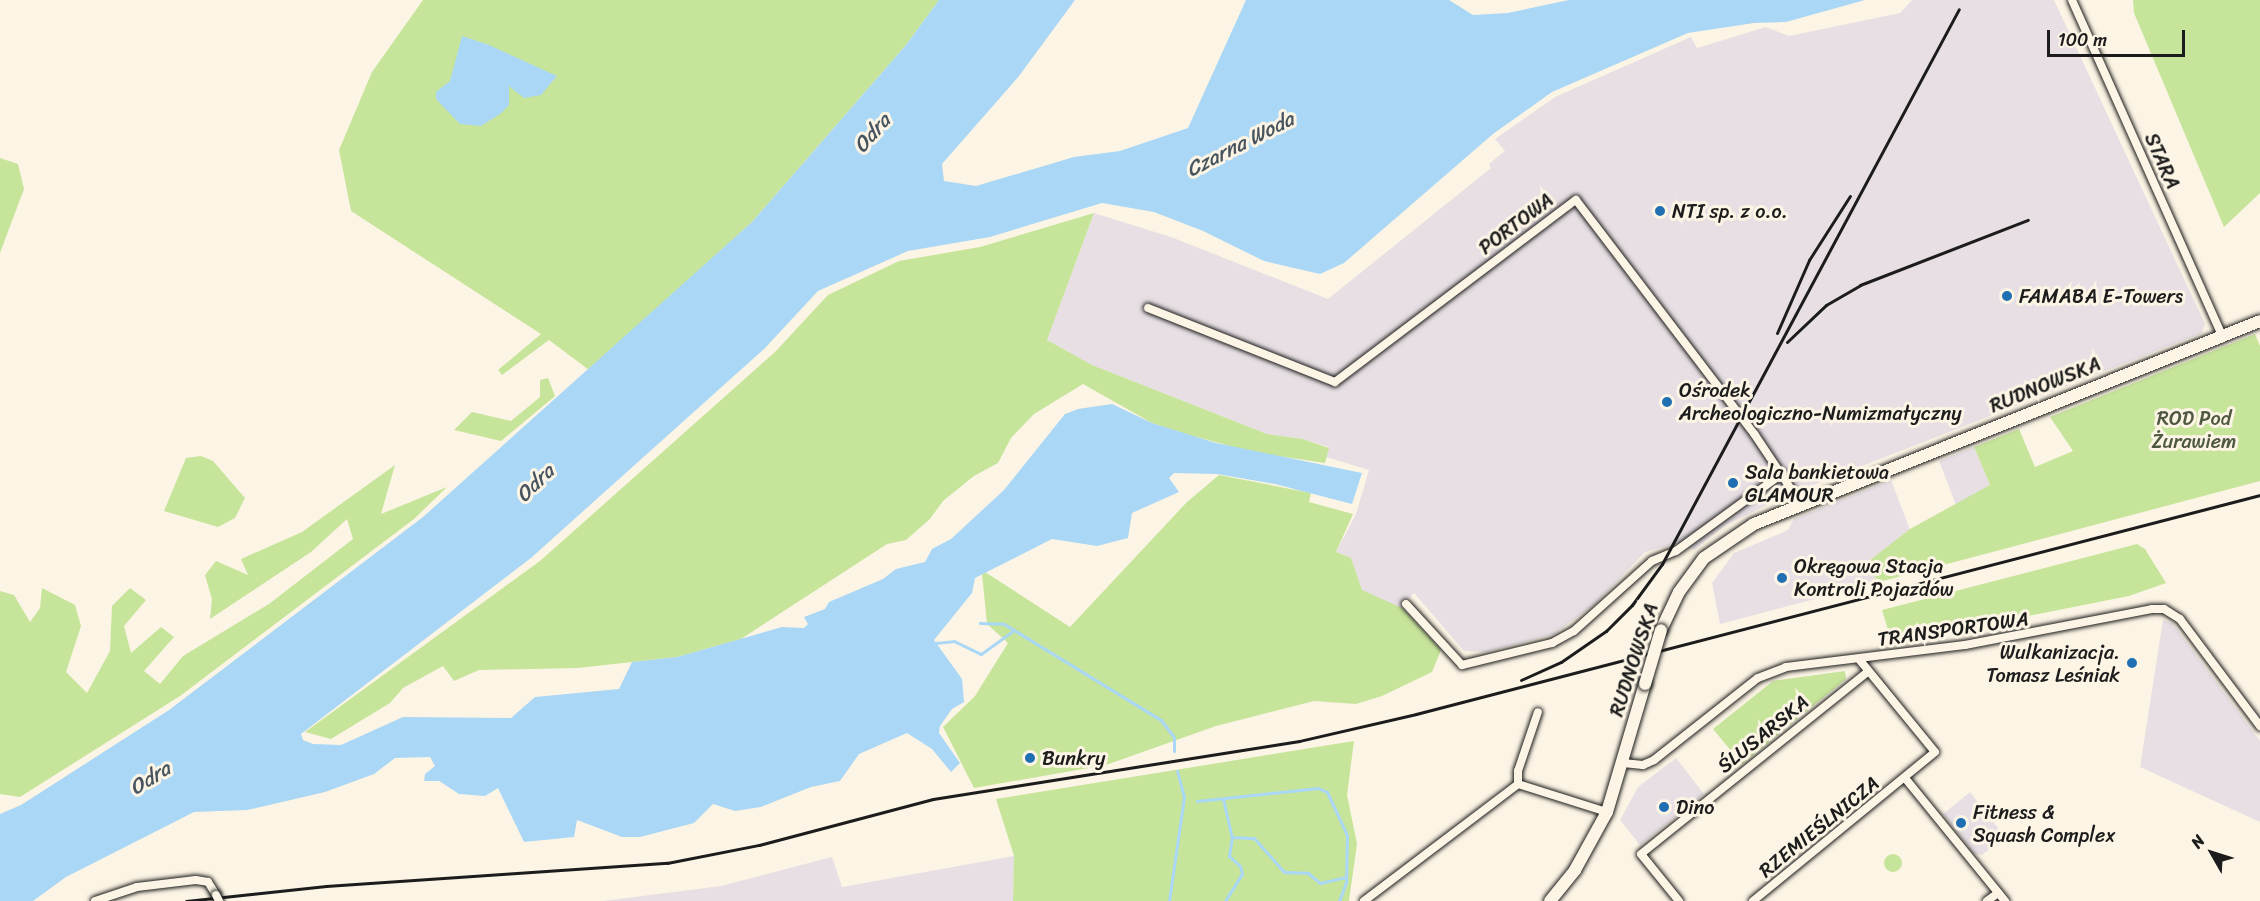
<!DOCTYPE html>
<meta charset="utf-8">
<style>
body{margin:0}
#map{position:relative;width:2260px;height:901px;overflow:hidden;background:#fcf5e5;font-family:Sriracha,sans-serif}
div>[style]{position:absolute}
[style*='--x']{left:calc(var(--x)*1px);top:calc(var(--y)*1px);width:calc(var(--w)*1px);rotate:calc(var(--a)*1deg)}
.built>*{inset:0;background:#e7dfe3}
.green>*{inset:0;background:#c7e49b}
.round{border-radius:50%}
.water>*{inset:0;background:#aad7f6}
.stream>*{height:3px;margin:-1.5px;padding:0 1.5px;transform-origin:1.5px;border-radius:1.5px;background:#aad7f6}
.roads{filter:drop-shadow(0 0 2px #1c1c1c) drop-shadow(0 0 2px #1c1c1c)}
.street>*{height:8px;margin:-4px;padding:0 4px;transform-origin:4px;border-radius:4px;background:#fcf5e5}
.secondary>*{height:12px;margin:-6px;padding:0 6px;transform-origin:6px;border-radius:6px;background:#fcf5e5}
.rail>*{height:3px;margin:-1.5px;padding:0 1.5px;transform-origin:1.5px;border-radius:1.5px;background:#1c1c1c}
.bridges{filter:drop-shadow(0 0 2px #1c1c1c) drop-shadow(0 0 2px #1c1c1c)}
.street-bridge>*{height:8px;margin:-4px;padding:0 4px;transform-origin:4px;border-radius:4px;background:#fcf5e5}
.secondary-bridge>*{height:12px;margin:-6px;padding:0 6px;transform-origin:6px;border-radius:6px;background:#fcf5e5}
.dots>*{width:16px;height:16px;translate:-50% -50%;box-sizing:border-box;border:3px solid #fcf5e5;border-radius:50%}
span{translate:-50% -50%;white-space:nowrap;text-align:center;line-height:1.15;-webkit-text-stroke:6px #fcf5e5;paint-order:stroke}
.street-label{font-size:20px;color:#1c1c1c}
.poi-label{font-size:20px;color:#1c1c1c}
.left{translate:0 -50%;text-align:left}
.right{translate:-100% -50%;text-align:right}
.park-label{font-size:20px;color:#4f5842}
.water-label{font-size:21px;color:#47545d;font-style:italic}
.north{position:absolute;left:2182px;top:823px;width:60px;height:60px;-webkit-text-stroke:4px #fcf5e5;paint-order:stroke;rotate:309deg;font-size:16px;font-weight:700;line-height:24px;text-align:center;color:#1c1c1c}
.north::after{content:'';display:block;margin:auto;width:21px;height:27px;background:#1c1c1c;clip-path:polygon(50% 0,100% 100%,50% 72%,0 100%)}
.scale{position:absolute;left:2047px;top:30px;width:138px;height:27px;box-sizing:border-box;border:3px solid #1c1c1c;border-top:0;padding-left:8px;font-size:18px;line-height:21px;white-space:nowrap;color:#1c1c1c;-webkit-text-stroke:4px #fcf5e5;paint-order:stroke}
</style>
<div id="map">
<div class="built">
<div style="clip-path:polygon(1912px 0,2054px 0,2205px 324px,2202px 333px,1788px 495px,1726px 525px,1694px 550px,1682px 542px,1645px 552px,1595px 604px,1554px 634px,1486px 652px,1464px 651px,1414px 593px,1400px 610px,1362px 590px,1351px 558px,1336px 552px,1356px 514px,1369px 470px,1326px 457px,1329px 447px,1303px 439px,1267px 434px,1092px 365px,1047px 340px,1094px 213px,1171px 237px,1328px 299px,1491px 168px,1489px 164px,1505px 151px,1495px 139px,1555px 97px,1691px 37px,1697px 48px,1766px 27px,1789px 36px,1900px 13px)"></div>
<div style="clip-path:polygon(1974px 447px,1990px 485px,1956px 505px,1939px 461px)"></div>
<div style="clip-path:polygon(1891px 480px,1910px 530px,1865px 564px,1879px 582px,1720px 624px,1712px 583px,1734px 553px,1788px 530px,1794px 519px)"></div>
<div style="clip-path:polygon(2163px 620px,2172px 623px,2260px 741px,2260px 822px,2140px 767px)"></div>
<div style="clip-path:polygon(1676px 758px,1704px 794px,1640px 845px,1620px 820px,1638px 787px)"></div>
<div style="clip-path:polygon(1970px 792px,2005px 837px,1982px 855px,1974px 854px,1943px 814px)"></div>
<div style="clip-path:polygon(1014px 856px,1013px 901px,603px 901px,721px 886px,832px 857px,842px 887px)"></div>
</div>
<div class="green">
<div style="clip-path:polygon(423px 0,939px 0,906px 45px,752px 222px,589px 370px,549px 340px,502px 375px,498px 370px,541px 334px,351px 211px,339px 150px,372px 72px)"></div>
<div style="clip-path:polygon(2133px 0,2260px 0,2260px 193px,2224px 227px,2134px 13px)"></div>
<div style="clip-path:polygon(0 158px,18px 164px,24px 189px,0 253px)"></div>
<div style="clip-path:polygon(1094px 213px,1047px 340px,1092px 365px,1267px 434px,1303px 439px,1329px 448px,1325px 463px,1252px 452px,1182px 433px,1152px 423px,1083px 384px,1034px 414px,1011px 438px,998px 463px,974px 476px,943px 501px,930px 519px,906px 540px,887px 544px,741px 639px,677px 657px,578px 668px,479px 670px,454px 681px,443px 666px,403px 688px,390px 703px,331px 739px,305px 732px,540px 561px,775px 352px,828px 295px,899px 261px,980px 247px)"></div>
<div style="clip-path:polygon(2255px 334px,2260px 346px,2260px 481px,1879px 582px,1865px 564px,1910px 529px,1990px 485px,1974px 447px,2019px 429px,2035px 467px,2073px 451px,2050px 417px)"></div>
<div style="clip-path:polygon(548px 378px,555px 396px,501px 441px,454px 430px,472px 412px,511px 421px,540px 397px,540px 380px)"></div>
<div style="clip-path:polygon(201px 456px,213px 461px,245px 498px,235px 518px,218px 527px,164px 511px,186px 458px)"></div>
<div style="clip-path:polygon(395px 465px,381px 514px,447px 487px,414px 519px,180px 696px,20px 797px,0 794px,0 591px,14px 595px,30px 622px,40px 608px,42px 588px,75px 605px,81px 626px,66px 672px,87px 693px,110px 651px,112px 606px,130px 588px,146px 600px,124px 626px,131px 653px,161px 627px,174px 637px,144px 671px,160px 684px,183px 656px,269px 604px,353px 539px,347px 519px,311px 552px,210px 619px,212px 599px,205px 575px,216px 561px,248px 575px,241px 559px,302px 532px)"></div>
<div style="clip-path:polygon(1219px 475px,1311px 493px,1309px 502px,1353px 514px,1336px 552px,1351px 558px,1362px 590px,1402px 608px,1441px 650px,1432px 672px,1382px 696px,1356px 704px,1314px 701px,1216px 726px,1106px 765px,974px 788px,943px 727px,975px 696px,1008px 643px,987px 624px,982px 574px,985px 572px,1070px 627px,1187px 502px)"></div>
<div style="clip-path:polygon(2137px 544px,2145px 549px,2166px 583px,2129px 596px,1892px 643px,1882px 610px)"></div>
<div style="clip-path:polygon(1845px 671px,1846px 679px,1742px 764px,1713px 729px,1773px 681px)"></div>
<div style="clip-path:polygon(1354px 741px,1347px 795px,1357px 844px,1349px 901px,1013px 901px,1014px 856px,996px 799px)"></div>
<div class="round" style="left:1884px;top:854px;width:18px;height:18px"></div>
</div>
<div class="water">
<div style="clip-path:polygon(939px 0,1075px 0,1019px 76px,942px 164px,944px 181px,976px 186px,1074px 157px,1120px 151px,1188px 128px,1246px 0,1449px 0,1473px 15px,1508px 13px,1569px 0,1865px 0,1786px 22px,1754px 23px,1688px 33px,1552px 92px,1493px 134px,1344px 263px,1320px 274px,1264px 261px,1203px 231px,1154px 212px,1102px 203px,990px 237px,908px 251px,818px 291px,765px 348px,531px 558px,301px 734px,303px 740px,313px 744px,341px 745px,403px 717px,511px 718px,535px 697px,619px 689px,632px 662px,677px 657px,782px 627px,804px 628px,808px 624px,804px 617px,825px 609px,829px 602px,883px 579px,896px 569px,925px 562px,932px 549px,951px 539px,1004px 490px,1065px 414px,1078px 409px,1112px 404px,1152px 423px,1216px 443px,1362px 473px,1352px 504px,1275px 484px,1217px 474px,1174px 473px,1169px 478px,1179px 492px,1132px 513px,1128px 538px,1097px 546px,1052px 539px,975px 578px,972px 593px,934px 640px,962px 679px,964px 702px,952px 709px,940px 726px,939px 733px,960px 763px,951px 772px,932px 749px,907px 733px,859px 754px,840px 781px,811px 787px,761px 807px,735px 811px,713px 804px,694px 823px,640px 837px,622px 837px,577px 820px,574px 837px,524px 842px,498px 788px,485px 796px,459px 794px,439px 781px,424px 781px,425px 774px,435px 766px,430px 757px,395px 758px,374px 774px,325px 792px,247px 810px,194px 812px,66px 877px,33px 901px,0 901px,0 814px,21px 805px,169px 710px,423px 517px,752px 222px,906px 45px)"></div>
<div style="clip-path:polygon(462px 36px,489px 45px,557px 76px,541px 95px,524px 98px,509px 86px,509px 105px,500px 114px,481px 126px,460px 124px,436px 99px,436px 92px,450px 81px)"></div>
</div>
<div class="stream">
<div style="--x:980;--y:623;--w:24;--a:2"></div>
<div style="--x:1004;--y:624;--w:12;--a:31"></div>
<div style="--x:936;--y:643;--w:18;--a:-6"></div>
<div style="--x:954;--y:641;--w:30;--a:26"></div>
<div style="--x:981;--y:654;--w:41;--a:-36"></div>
<div style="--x:1014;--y:630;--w:172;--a:31.5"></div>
<div style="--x:1161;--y:720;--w:21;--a:53"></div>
<div style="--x:1174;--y:737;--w:14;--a:90"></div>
<div style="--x:1223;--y:799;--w:39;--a:77"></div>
<div style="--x:1232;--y:837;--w:22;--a:3"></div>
<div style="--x:1254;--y:838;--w:45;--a:48.6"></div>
<div style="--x:1284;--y:872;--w:24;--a:2"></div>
<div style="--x:1308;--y:873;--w:16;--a:40"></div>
<div style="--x:1320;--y:883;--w:26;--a:-13"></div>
<div style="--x:1197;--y:801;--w:122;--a:-6.1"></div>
<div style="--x:1318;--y:788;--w:10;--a:24"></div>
<div style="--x:1327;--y:792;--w:47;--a:65.1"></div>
<div style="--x:1347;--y:835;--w:47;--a:91.2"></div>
<div style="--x:1346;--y:882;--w:20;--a:110"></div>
<div style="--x:1169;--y:901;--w:105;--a:-81.8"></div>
<div style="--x:1184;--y:797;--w:27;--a:-105"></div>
<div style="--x:1225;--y:901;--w:32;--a:-58"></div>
<div style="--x:1242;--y:874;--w:8;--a:-104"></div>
<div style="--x:1240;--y:866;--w:15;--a:-138"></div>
<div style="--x:1229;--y:856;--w:19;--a:-81"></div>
</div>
<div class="roads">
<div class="street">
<div style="--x:2072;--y:0;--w:368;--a:65.9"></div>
<div style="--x:1148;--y:308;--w:201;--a:21.6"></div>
<div style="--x:1335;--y:382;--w:302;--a:-37.1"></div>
<div style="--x:1576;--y:200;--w:295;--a:52.7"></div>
<div style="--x:1755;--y:435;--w:83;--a:56.3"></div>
<div style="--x:1406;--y:604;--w:83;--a:47.4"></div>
<div style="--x:1462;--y:665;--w:93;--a:-13.7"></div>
<div style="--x:1552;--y:643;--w:25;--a:-29"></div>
<div style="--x:1574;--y:631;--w:105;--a:-41.9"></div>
<div style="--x:1652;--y:561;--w:26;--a:-23"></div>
<div style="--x:1676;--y:551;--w:132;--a:-36.1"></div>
<div style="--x:1623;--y:763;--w:20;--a:6"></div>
<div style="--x:1643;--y:765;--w:12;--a:-24"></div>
<div style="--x:1654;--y:760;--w:132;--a:-38.3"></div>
<div style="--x:1758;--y:678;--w:30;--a:-21"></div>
<div style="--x:1786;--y:667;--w:180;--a:-7"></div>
<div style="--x:1965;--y:645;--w:190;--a:-10.9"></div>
<div style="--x:2152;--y:609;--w:12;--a:0"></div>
<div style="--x:2164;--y:609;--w:19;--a:32"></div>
<div style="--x:2180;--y:619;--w:134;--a:53.2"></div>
<div style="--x:1905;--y:778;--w:159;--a:50.9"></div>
<div style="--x:1518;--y:784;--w:13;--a:-90"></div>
<div style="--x:1518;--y:771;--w:62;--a:-71.3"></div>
<div style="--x:95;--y:901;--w:44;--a:-18.4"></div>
<div style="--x:137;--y:887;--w:59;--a:-6.8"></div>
<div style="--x:196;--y:880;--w:12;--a:9"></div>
<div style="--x:208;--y:882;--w:15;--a:58"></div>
<div style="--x:1364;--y:901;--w:193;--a:-37.2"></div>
<div style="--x:1518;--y:784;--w:93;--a:17.5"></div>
<div style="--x:1679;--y:901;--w:60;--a:-129"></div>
<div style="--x:1641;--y:854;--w:290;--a:-38.8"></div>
<div style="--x:1753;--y:901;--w:235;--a:-39.3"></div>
<div style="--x:1935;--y:752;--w:120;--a:-129.3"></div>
<div style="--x:1987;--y:901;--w:14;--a:-36"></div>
</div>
<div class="secondary">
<div style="--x:1661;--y:630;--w:42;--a:-64.7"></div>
<div style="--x:1679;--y:592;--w:42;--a:-53.7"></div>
<div style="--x:1704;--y:558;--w:60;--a:-34.2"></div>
<div style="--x:1754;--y:524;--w:545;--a:-21.86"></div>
<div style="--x:1550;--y:901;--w:40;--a:-51"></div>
<div style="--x:1575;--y:870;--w:66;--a:-61.1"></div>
<div style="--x:1607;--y:812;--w:134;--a:-73.5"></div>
</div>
</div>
<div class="rail">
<div style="--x:1777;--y:333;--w:80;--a:-66.3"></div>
<div style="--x:1809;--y:260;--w:76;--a:-57.4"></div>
<div style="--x:1787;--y:342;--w:54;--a:-43.5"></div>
<div style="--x:1826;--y:305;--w:39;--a:-30"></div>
<div style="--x:1860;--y:285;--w:180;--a:-21.2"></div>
<div style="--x:1521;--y:680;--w:44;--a:-24.2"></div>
<div style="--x:1561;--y:662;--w:55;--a:-34.6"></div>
<div style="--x:1606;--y:631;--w:37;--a:-45"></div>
<div style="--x:1632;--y:605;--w:51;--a:-53.8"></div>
<div style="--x:1662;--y:564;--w:629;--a:-61.85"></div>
<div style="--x:186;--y:901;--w:141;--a:-6.1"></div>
<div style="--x:326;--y:886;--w:342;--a:-3.9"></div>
<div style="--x:667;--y:863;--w:94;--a:-11.1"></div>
<div style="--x:759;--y:845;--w:180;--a:-14.8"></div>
<div style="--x:933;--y:799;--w:371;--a:-9"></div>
<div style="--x:1299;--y:741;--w:120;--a:-13"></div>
<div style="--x:1416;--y:714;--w:872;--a:-14.55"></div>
</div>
<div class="bridges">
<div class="street-bridge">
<div style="--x:216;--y:895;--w:7;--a:63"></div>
</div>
<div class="secondary-bridge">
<div style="--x:1645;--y:684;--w:56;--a:-73.5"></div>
</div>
</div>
<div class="dots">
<div style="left:1660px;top:211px;background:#1f6fb2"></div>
<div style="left:2007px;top:296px;background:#1f6fb2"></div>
<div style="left:1667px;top:402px;background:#1f6fb2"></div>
<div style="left:1733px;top:483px;background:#1f6fb2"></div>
<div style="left:1782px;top:578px;background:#1f6fb2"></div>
<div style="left:2132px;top:663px;background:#1f6fb2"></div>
<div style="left:1030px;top:758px;background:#1f6fb2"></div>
<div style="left:1664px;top:807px;background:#1f6fb2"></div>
<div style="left:1961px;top:823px;background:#1f6fb2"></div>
</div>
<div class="street-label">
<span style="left:2162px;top:161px;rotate:66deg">STARA</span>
<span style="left:1516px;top:224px;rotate:-37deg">PORTOWA</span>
<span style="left:2045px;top:385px;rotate:-22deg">RUDNOWSKA</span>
<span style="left:1953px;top:629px;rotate:-8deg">TRANSPORTOWA</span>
<span style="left:1634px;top:660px;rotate:-72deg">RUDNOWSKA</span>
<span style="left:1763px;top:734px;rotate:-39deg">ŚLUSARSKA</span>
<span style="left:1819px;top:827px;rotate:-39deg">RZEMIEŚLNICZA</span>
</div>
<div class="poi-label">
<span class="left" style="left:1672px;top:211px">NTI sp. z o.o.</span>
<span class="left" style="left:2019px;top:296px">FAMABA E-Towers</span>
<span class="left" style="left:1679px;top:402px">Ośrodek<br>Archeologiczno-Numizmatyczny</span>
<span class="left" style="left:1745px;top:484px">Sala bankietowa<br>GLAMOUR</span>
<span class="left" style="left:1794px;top:578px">Okręgowa Stacja<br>Kontroli Pojazdów</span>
<span class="right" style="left:2120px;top:664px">Wulkanizacja.<br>Tomasz Leśniak</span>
<span class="left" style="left:1042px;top:758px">Bunkry</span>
<span class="left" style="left:1676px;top:807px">Dino</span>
<span class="left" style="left:1973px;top:824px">Fitness &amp;<br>Squash Complex</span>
</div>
<div class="park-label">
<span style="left:2194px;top:430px">ROD Pod<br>Żurawiem</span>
</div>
<div class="water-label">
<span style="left:872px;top:133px;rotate:-49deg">Odra</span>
<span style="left:1240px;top:144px;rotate:-27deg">Czarna Woda</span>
<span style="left:535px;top:483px;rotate:-44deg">Odra</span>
<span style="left:150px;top:778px;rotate:-32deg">Odra</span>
</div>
<div class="north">N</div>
<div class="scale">100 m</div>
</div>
